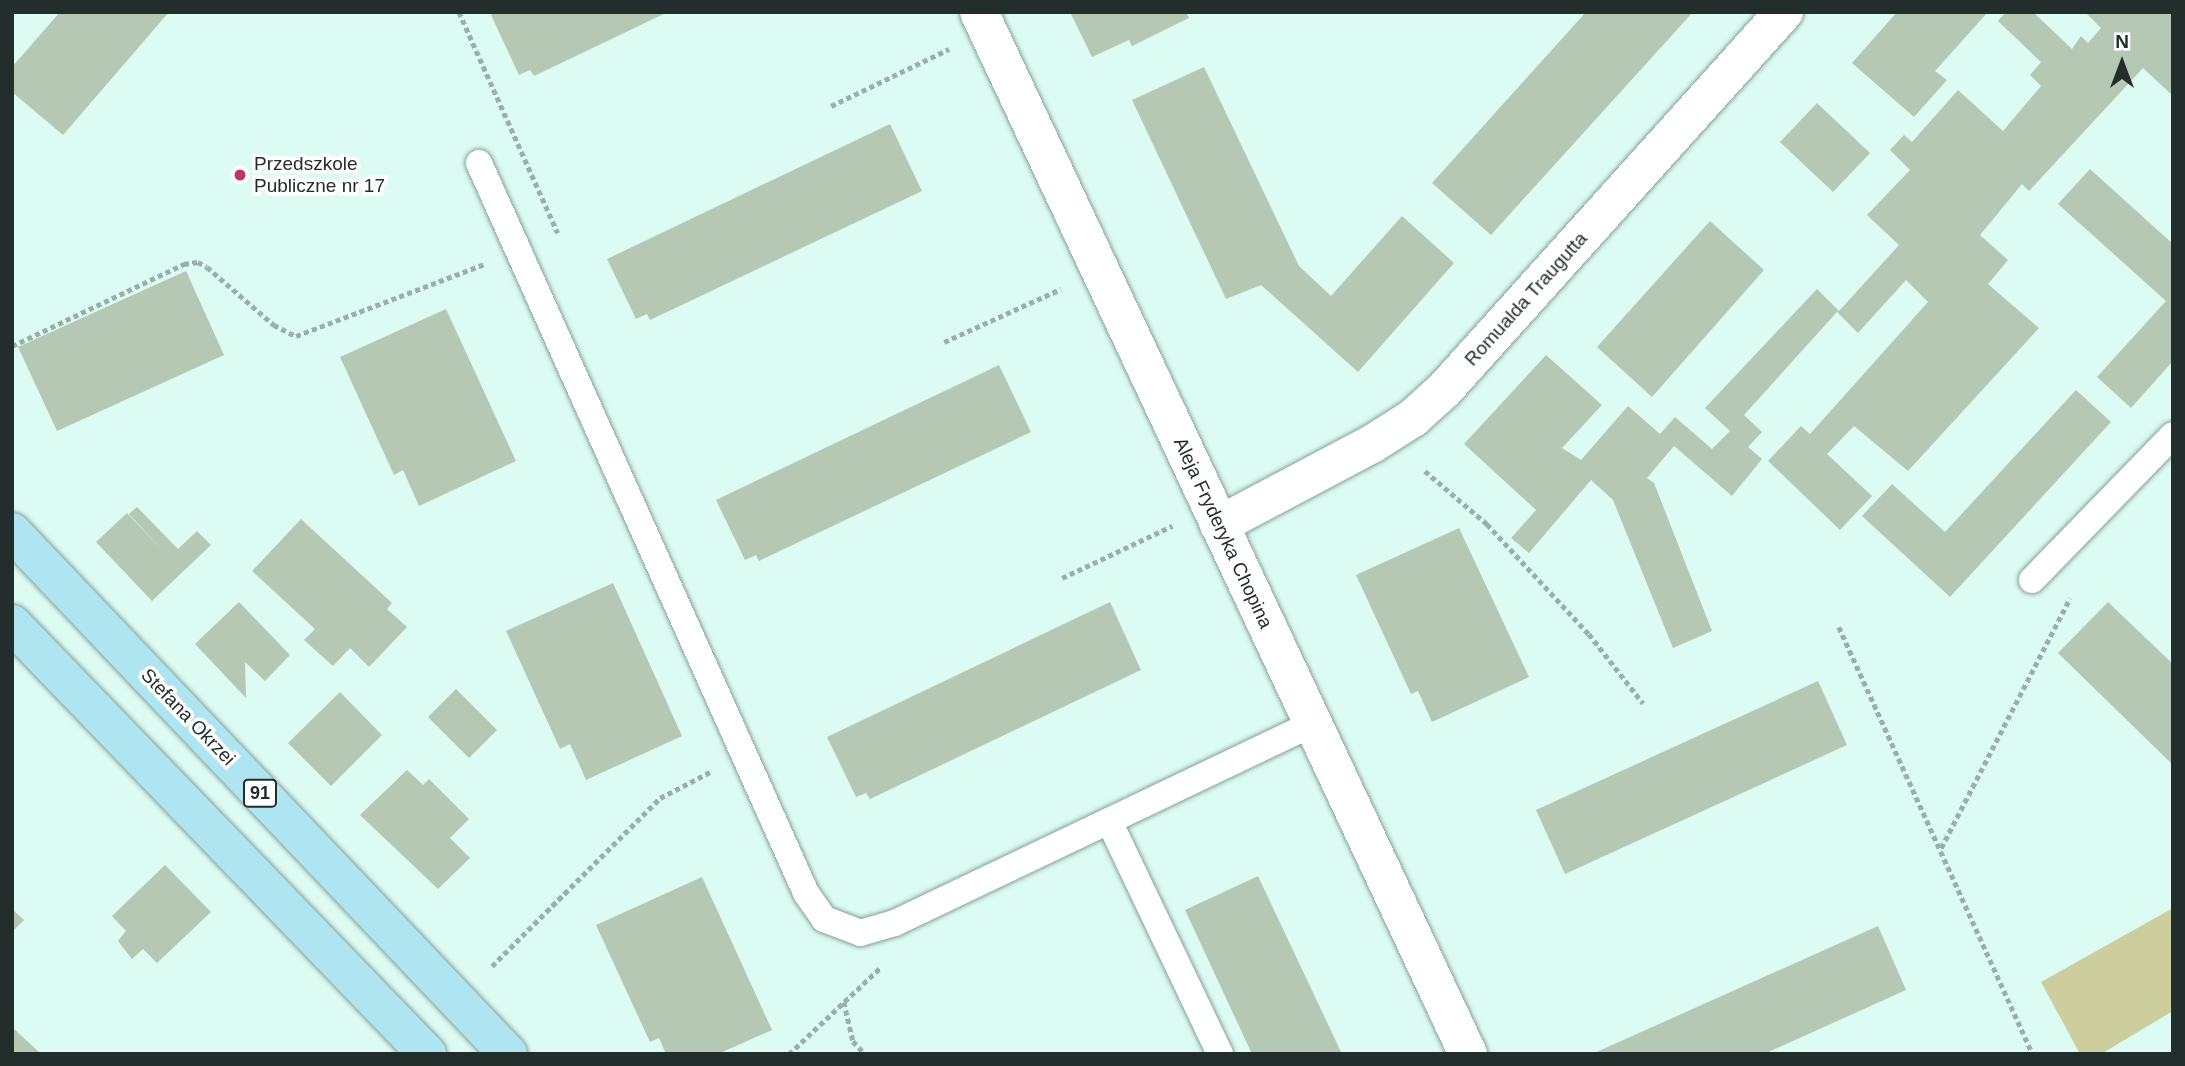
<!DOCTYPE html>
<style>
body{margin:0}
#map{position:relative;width:2185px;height:1066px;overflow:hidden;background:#dcfbf3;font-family:Helvetica,sans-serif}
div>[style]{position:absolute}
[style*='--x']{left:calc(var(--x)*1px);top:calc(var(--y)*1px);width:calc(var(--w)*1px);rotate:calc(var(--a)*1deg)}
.green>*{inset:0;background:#ccce9e}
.building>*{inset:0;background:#b5c8b4}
.path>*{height:4.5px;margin-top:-2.25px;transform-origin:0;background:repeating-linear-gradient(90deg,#98b0a9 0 5px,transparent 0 8.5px)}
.roads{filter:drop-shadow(0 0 2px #84a099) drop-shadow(0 0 2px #84a099)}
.service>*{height:26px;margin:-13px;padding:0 13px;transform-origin:13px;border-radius:13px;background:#fff}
.minor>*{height:38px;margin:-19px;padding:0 19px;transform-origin:19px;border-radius:19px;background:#fff}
.tertiary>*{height:38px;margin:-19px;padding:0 19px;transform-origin:19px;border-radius:19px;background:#fff}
.primary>*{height:38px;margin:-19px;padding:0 19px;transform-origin:19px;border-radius:19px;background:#aee5f1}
.dots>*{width:19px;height:19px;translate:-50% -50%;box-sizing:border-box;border:4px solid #fff;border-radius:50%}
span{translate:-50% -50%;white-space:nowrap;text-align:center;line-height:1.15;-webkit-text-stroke:7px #fff;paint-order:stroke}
.shield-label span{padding:2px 5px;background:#fff;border:2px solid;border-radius:5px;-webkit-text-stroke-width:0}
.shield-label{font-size:18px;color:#222e2b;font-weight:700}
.poi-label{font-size:19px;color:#222e2b}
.left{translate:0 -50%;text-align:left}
.street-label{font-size:19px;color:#222e2b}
.frame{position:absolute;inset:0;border:14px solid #222e2b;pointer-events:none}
.north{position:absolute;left:2087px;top:28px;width:70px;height:70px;-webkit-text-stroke:5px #fff;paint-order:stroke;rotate:0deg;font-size:19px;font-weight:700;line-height:28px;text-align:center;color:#222e2b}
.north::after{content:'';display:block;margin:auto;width:24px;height:32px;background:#222e2b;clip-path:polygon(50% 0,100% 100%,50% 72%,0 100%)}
</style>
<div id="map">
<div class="green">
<div style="clip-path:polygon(2173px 908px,2173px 1011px,2101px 1054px,2080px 1054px,2041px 982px)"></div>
</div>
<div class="building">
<div style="clip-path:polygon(60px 12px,169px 12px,63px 135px,12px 92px,12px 67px)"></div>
<div style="clip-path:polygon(496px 12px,668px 12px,534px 76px,530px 70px,519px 75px,491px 15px)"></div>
<div style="clip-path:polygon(1070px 12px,1186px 12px,1189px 18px,1132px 46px,1129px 40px,1092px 57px)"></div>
<div style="clip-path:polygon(1586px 12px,1693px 12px,1491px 235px,1432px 183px)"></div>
<div style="clip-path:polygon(1897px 12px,1988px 12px,1935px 71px,1947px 80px,1914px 117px,1852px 63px)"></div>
<div style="clip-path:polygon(2006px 12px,2033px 12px,2072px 49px,2081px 36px,2088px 43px,2101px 28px,2085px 12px,2173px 12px,2173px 96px,2143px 68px,2029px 191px,2022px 184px,1980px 235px,2008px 260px,1988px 284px,2039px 328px,1908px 471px,1854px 426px,1827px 454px,1872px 496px,1840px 530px,1768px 461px,1801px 426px,1810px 434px,1928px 302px,1906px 280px,1858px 333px,1837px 312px,1744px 415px,1762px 432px,1748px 447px,1762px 459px,1732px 496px,1674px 446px,1647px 478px,1654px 483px,1712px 631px,1673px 648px,1613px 500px,1591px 480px,1529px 553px,1511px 538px,1536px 510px,1464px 444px,1546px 355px,1602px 405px,1562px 448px,1581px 460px,1628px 406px,1660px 434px,1675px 417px,1712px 449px,1730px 431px,1705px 408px,1817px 289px,1839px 311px,1899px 245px,1867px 215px,1910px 170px,1890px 150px,1904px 135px,1912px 142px,1958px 90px,2003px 131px,2041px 86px,2030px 75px,2041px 62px,1998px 21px)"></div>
<div style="clip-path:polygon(1204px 67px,1299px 266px,1331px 296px,1402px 216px,1454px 263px,1358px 372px,1261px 285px,1226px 299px,1132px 100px)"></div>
<div style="clip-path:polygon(1817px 103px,1870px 153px,1833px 192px,1780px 142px)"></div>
<div style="clip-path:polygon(890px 124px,922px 191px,650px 320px,647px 314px,636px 319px,607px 259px)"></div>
<div style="clip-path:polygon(2090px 169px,2173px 244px,2173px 361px,2131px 408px,2097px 377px,2166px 301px,2058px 204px)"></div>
<div style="clip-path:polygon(1710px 221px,1764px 270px,1652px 397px,1597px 347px)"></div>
<div style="clip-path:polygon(186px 271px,224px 355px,57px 431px,18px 347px)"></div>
<div style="clip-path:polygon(446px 309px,516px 461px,419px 506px,403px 470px,394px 475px,340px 357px)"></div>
<div style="clip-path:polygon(999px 365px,1031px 432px,759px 561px,756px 555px,745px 560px,716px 500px)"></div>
<div style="clip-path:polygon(2076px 390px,2111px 422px,1950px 597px,1862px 516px,1892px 484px,1945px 532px)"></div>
<div style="clip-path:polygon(137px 507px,178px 549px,197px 531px,211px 545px,152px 601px,96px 542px,127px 513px,163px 551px,129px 514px)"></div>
<div style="clip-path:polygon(301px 519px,392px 603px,387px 609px,407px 627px,369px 667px,350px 648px,333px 666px,304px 640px,315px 629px,252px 571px)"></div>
<div style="clip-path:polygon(1459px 528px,1529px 677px,1432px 722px,1418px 691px,1411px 694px,1356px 575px)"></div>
<div style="clip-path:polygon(613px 583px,682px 736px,586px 780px,570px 744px,560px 749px,506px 631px)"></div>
<div style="clip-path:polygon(239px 602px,290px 655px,265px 681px,245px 662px,246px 698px,195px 644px)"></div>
<div style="clip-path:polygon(1110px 602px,1141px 670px,870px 799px,866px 793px,856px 797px,827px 737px)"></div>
<div style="clip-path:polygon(2108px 602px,2173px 664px,2173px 765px,2058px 653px)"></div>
<div style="clip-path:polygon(1818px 681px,1847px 745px,1565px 874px,1536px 810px)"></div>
<div style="clip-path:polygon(456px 689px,497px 730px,469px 758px,428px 717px)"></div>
<div style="clip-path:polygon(340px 692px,382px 735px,331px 786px,288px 743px)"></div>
<div style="clip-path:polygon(407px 770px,423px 785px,429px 779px,469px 819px,450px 838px,470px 858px,438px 889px,360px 815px)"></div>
<div style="clip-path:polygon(165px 865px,211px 912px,157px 963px,143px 949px,132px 959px,118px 941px,126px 931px,112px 916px)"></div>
<div style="clip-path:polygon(1258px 876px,1342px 1054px,1252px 1054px,1185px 910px)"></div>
<div style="clip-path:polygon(702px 877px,772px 1030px,718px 1054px,666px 1054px,659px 1038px,650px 1042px,596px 925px)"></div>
<div style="clip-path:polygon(12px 909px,24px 920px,12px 932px)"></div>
<div style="clip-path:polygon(1878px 926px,1906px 990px,1764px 1054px,1592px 1054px)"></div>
<div style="clip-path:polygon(12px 1027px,41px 1054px,12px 1054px)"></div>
</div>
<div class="path">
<div style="--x:459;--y:12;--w:242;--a:65.9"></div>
<div style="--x:831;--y:106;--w:131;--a:-25.8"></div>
<div style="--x:944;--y:342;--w:128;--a:-24.4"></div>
<div style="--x:12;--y:346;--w:191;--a:-25.5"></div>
<div style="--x:184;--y:264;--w:14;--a:-8"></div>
<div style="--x:198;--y:262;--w:10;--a:29"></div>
<div style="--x:207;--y:267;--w:89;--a:40.9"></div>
<div style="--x:274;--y:325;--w:25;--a:27"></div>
<div style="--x:296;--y:336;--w:202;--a:-20.9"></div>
<div style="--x:1425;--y:471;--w:82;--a:40.5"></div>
<div style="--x:1487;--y:524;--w:150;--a:47.2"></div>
<div style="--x:1589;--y:634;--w:88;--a:52"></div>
<div style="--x:1062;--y:578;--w:122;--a:-25.3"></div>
<div style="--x:1839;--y:627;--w:469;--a:65.6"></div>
<div style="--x:1941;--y:848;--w:281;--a:-62.7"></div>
<div style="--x:492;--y:966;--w:238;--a:-45"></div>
<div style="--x:660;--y:798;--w:59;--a:-27.4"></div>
<div style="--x:844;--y:1002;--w:40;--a:77"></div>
<div style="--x:853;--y:1041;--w:18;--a:47"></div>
<div style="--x:789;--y:1054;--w:125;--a:-43.4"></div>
</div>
<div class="roads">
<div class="service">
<div style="--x:479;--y:163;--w:800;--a:65.87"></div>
<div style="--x:806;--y:893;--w:32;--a:55"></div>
<div style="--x:824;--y:919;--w:39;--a:21"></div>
<div style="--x:860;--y:933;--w:36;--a:-16"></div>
<div style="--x:895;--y:923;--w:463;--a:-25.5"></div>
<div style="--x:2032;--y:580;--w:202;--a:-45.8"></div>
<div style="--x:1109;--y:821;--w:258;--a:64.5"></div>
</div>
<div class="minor">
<div style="--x:1219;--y:525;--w:173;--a:-27.9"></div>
<div style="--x:1372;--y:444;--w:49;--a:-32.4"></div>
<div style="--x:1413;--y:418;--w:43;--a:-42.2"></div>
<div style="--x:1445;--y:389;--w:507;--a:-48.04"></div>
</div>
<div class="tertiary">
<div style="--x:979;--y:12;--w:1151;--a:64.86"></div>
</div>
<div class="primary">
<div style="--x:12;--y:532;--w:720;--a:46.46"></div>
<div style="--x:12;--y:624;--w:598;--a:46.02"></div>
</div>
</div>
<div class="dots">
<div style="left:240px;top:175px;background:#c13463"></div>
</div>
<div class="shield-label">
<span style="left:260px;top:793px">91</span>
</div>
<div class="poi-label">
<span class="left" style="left:254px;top:175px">Przedszkole<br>Publiczne nr 17</span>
</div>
<div class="street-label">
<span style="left:1526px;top:299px;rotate:-48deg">Romualda Traugutta</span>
<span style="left:1223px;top:533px;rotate:65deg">Aleja Fryderyka Chopina</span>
<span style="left:188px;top:717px;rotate:46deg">Stefana Okrzei</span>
</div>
<div class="frame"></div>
<div class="north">N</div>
</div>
